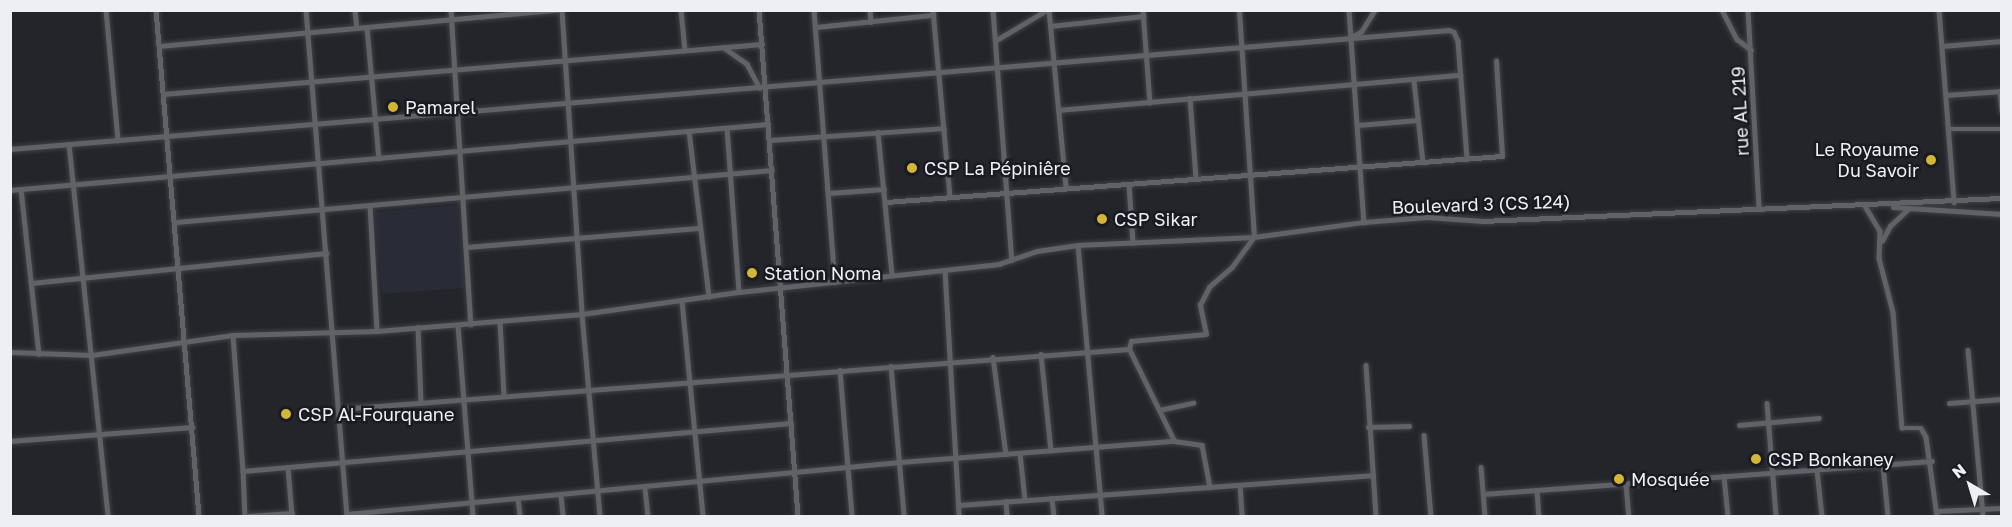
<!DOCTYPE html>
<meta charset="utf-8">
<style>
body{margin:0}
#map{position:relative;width:2012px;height:527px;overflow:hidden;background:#24252b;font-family:"Golos Text",sans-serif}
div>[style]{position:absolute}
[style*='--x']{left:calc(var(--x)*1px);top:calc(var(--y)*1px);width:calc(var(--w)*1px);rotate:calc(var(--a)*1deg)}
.built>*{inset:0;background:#292b37}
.roads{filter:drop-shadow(0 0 2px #404147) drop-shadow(0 0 2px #404147)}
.minor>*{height:4.5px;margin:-2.25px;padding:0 2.25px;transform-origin:2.25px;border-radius:2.25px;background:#616266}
.dots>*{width:16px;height:16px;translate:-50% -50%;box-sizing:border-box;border:3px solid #1a1b22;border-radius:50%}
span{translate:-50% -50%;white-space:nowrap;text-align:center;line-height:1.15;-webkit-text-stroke:5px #1a1b22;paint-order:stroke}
.poi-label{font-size:18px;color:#eeeff4}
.left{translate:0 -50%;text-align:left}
.right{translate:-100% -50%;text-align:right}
.street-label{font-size:18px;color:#eeeff4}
.frame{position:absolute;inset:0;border:12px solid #eeeff4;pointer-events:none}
.north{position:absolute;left:1940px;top:455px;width:60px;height:60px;-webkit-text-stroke:4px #1a1b22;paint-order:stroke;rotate:322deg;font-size:16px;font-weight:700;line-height:24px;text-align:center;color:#eeeff4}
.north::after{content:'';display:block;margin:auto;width:21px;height:27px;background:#eeeff4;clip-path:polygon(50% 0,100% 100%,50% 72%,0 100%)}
</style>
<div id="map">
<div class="built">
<div style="clip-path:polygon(458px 205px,464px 288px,382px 294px,375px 212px)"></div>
</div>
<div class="roads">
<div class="minor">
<div style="--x:106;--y:10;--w:131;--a:84.7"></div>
<div style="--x:156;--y:10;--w:508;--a:85.14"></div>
<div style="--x:306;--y:10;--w:508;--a:85.37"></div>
<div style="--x:355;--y:10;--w:18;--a:84"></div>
<div style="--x:451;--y:10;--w:315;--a:86.4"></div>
<div style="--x:562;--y:10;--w:305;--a:86.2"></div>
<div style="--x:582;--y:314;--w:203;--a:84.9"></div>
<div style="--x:681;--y:10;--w:40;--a:84.3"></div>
<div style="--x:759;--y:10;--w:508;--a:85.59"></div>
<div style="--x:814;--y:10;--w:273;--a:85.6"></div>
<div style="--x:870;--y:10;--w:12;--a:85"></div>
<div style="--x:933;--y:10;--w:188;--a:84.8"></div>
<div style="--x:993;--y:10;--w:251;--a:85.7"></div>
<div style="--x:1049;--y:10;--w:179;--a:84.5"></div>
<div style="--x:1143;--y:10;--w:93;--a:85.7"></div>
<div style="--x:1349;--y:10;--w:213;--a:86"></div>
<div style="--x:1722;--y:10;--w:33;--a:63"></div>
<div style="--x:1737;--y:39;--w:18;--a:38"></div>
<div style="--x:1748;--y:10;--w:199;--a:86.8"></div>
<div style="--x:1939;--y:10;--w:193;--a:85.5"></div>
<div style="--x:1050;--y:26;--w:94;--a:-6.1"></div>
<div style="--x:367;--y:27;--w:132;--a:84.8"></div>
<div style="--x:816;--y:27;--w:118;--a:-5.9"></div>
<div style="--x:1351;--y:37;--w:11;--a:-27"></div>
<div style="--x:1361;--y:32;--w:26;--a:-58"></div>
<div style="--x:995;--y:41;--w:61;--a:-30.8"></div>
<div style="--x:159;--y:46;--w:401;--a:-5.2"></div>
<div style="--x:1942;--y:46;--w:60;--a:-4.8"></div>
<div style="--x:723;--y:47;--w:29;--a:35"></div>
<div style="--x:747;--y:64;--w:27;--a:62"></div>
<div style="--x:1414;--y:81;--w:81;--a:83.7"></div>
<div style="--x:2000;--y:91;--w:20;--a:84"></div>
<div style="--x:163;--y:94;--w:601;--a:-4.77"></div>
<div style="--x:1946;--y:95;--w:56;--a:-4.1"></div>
<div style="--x:1190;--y:98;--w:80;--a:85.7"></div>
<div style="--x:1058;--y:110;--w:404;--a:-5"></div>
<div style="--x:1358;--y:125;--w:60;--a:-4.8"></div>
<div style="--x:727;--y:128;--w:164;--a:85.8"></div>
<div style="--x:1949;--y:129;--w:53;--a:0"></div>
<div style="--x:689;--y:131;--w:167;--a:83.1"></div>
<div style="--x:878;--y:132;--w:143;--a:84.4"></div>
<div style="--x:770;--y:140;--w:174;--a:-3.9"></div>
<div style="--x:69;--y:144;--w:374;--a:84"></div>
<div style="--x:10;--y:149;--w:1444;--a:-4.73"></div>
<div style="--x:1449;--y:30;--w:5;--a:22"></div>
<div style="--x:1454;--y:32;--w:10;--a:66"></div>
<div style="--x:1458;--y:41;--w:118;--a:85.6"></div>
<div style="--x:1129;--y:184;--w:59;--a:86.1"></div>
<div style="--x:21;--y:189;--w:166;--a:83.8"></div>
<div style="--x:10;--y:190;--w:761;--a:-4.98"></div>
<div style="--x:829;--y:193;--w:55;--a:-4.2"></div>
<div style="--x:886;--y:202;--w:618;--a:-4.27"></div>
<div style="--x:1502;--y:156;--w:95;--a:-93.6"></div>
<div style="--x:370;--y:205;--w:126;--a:86.8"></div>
<div style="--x:1865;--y:206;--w:29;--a:59"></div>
<div style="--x:1880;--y:231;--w:27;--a:92"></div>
<div style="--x:1879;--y:258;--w:56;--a:75.5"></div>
<div style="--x:1893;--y:312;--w:116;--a:85.6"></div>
<div style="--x:1902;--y:428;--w:19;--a:0"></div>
<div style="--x:1921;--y:428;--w:10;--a:61"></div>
<div style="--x:1926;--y:437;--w:80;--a:82.1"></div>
<div style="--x:1893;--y:207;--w:109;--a:3.7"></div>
<div style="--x:176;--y:222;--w:598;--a:-4.99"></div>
<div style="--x:1882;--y:241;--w:17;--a:-62"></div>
<div style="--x:1890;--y:226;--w:25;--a:-43"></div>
<div style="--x:1078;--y:245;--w:272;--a:84.9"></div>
<div style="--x:466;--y:247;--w:233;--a:-4.7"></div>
<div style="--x:945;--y:270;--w:246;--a:86.7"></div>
<div style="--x:31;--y:283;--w:297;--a:-5.8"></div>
<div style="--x:682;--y:301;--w:216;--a:84.4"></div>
<div style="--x:500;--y:321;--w:75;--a:86.9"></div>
<div style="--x:458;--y:325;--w:192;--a:85.5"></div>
<div style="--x:418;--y:327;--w:76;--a:87.7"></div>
<div style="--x:233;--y:335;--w:136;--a:85.8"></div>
<div style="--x:243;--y:471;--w:550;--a:-5.01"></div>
<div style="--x:1968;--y:350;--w:167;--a:84.8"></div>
<div style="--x:10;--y:352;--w:82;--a:2.1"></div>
<div style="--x:92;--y:355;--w:142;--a:-8.1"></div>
<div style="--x:233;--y:335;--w:144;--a:-1.6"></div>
<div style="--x:377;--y:331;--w:206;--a:-4.7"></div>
<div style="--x:582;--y:314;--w:159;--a:-8"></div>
<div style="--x:739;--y:292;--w:262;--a:-6.1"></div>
<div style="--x:999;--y:264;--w:40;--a:-18.9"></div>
<div style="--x:1037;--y:251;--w:41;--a:-8.3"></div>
<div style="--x:1078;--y:245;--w:176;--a:-2.6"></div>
<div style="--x:1254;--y:237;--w:111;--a:-7.8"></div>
<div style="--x:1364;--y:222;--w:63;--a:-4.5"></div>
<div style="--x:1427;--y:217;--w:56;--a:4.1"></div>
<div style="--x:1483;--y:221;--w:520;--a:-2.54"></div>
<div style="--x:1041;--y:354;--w:97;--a:84.1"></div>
<div style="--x:993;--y:357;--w:98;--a:82.4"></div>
<div style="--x:1366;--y:365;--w:151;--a:86.2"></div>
<div style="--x:891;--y:366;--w:151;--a:85"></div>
<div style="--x:840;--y:370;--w:146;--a:85.3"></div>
<div style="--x:1767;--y:403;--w:113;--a:85.4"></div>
<div style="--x:1949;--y:403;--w:53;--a:-4.3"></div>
<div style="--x:339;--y:409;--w:792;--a:-4.34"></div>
<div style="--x:1159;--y:410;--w:35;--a:-12"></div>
<div style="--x:1739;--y:425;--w:80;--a:-5"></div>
<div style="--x:1368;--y:427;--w:41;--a:-1.4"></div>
<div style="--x:1424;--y:435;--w:81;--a:85.1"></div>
<div style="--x:10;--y:441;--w:183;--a:-4.4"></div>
<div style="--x:1174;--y:441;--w:102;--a:-116.1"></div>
<div style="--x:1129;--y:349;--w:8;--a:-76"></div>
<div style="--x:1131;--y:341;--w:75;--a:-5.3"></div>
<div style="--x:1206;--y:334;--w:30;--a:-102"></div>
<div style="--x:1200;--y:305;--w:20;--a:-63"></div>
<div style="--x:1209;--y:287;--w:30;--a:-41"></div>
<div style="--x:1232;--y:267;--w:37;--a:-54"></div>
<div style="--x:1254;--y:237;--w:227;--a:-93.8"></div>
<div style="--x:1020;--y:453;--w:47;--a:83.9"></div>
<div style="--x:1883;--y:465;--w:51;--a:84.4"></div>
<div style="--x:288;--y:467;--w:49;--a:85.3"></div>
<div style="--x:1481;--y:467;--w:49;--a:85.3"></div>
<div style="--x:1817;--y:470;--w:46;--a:83.8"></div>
<div style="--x:243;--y:471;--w:45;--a:87.5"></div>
<div style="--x:1724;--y:476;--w:40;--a:84.3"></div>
<div style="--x:1626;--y:484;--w:32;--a:85"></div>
<div style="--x:1240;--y:485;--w:31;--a:86"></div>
<div style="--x:645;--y:488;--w:28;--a:84"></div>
<div style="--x:1537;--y:490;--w:26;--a:86"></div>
<div style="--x:1483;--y:494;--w:450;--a:-4.2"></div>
<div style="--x:561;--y:496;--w:20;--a:84"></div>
<div style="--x:1052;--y:498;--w:18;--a:84"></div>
<div style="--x:518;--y:499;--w:17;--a:83"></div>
<div style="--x:1006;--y:501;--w:15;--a:86"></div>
<div style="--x:958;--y:505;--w:416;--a:-4.1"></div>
<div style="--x:1936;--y:511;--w:66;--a:-2.6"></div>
<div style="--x:347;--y:514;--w:555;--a:-5.37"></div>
<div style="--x:900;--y:462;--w:275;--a:-4.4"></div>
<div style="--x:1174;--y:441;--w:28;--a:8"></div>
<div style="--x:1202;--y:445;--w:43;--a:79.2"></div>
<div style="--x:248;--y:516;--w:44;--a:-3.9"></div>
</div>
</div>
<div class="dots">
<div style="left:393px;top:107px;background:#d3b635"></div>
<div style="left:1931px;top:160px;background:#d3b635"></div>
<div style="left:912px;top:168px;background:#d3b635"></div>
<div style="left:1102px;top:219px;background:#d3b635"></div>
<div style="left:752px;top:273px;background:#d3b635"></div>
<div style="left:286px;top:414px;background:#d3b635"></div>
<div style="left:1756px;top:459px;background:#d3b635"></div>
<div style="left:1619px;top:479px;background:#d3b635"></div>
</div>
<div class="poi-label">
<span class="left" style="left:405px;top:107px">Pamarel</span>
<span class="right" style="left:1919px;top:160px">Le Royaume<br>Du Savoir</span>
<span class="left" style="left:924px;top:168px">CSP La Pépiniêre</span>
<span class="left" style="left:1114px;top:219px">CSP Sikar</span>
<span class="left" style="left:764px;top:273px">Station Noma</span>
<span class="left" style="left:298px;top:414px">CSP Al-Fourquane</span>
<span class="left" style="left:1768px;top:459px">CSP Bonkaney</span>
<span class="left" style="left:1631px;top:479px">Mosquée</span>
</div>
<div class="street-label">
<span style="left:1740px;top:111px;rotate:-93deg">rue AL 219</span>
<span style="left:1481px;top:204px;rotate:-2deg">Boulevard 3 (CS 124)</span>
</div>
<div class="frame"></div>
<div class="north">N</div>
</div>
